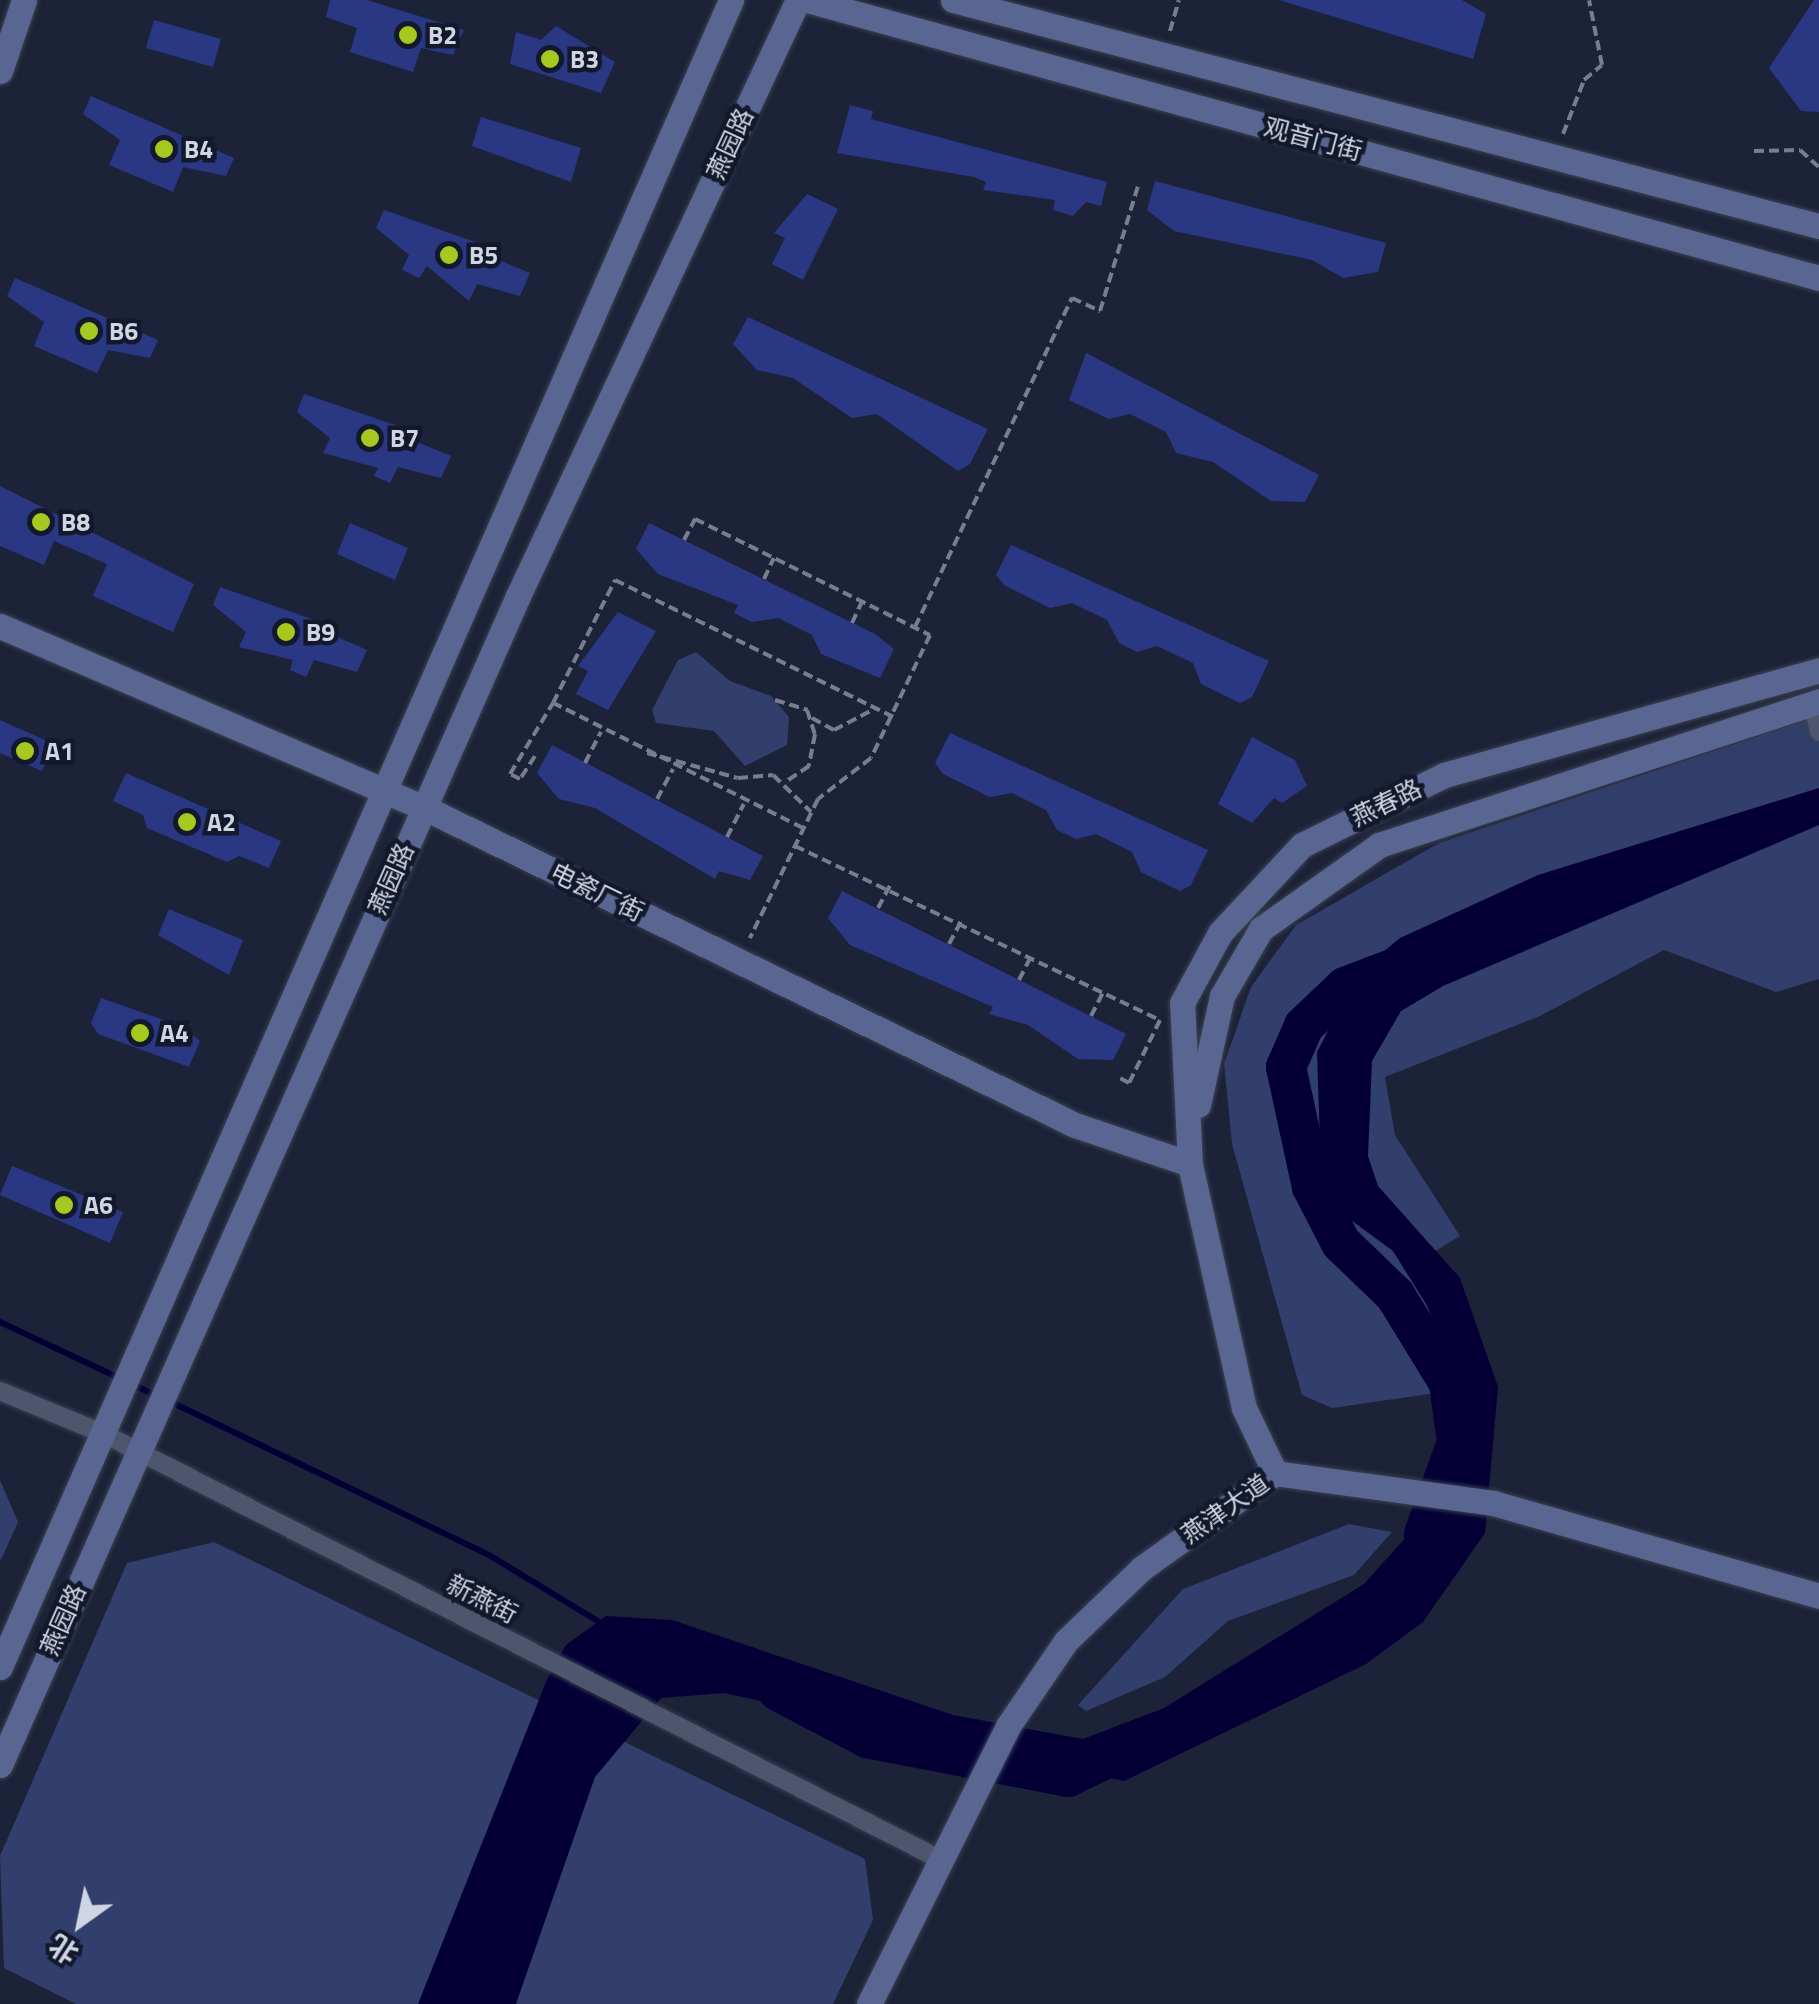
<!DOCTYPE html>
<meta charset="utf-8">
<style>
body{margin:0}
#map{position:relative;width:1819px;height:2004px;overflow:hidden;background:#1c2237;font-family:"Titillium Web","Noto Sans SC",sans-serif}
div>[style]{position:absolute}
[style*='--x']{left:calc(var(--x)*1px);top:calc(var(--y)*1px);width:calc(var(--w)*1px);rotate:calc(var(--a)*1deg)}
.green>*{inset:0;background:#323e6b}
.water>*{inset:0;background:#040036}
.stream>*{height:6px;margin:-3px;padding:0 3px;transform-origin:3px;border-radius:3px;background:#040036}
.river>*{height:40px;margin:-20px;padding:0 20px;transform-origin:20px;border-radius:20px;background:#040036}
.building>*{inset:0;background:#2a3884}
.path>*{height:4px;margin-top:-2px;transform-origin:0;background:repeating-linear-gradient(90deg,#787e8f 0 10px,transparent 0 15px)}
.roads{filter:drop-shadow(0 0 2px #3b4051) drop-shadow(0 0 2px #3b4051)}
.street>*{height:18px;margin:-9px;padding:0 9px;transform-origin:9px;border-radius:9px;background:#4e566e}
.secondary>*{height:25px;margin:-12.5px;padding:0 12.5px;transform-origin:12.5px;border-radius:12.5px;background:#596692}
.dots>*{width:28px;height:28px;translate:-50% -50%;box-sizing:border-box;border:5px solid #13192c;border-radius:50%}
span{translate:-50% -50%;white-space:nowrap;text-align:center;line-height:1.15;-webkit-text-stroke:9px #13192c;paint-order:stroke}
.poi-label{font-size:25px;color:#d0d5e3;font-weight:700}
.left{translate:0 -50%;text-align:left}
.street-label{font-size:25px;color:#d0d5e3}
.north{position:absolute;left:30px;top:1874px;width:100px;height:100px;-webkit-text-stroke:8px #13192c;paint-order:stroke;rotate:213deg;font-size:28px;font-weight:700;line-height:40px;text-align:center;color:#d0d5e3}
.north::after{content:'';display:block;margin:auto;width:35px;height:45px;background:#d0d5e3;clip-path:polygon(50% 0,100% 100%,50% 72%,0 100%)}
</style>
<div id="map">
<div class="green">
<div style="clip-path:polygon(696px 652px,730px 681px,771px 696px,789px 717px,787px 745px,745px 766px,714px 731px,656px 723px,652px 710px,678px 660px)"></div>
<div style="clip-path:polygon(1819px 716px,1819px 979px,1776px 992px,1664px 950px,1540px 1016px,1385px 1077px,1395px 1135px,1460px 1236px,1432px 1253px,1478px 1387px,1332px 1408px,1302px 1395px,1232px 1144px,1224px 1064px,1251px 987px,1296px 925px,1439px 843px)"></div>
<div style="clip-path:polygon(0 1480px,18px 1522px,0 1562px)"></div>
<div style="clip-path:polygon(1349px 1524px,1392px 1532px,1354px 1575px,1228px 1621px,1165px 1677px,1086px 1711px,1078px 1705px,1183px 1589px)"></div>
<div style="clip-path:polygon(214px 1542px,865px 1859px,873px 1920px,833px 2004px,76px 2004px,4px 1968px,0 1856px,127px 1563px)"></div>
</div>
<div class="water">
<div style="clip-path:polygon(1819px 788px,1819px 825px,1443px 986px,1401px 1011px,1372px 1061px,1368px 1156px,1378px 1186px,1460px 1278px,1498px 1387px,1485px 1533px,1423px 1622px,1366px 1664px,1124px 1781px,724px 1693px,661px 1698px,595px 1777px,516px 2004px,418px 2004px,548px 1677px,566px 1645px,606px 1616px,672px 1620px,953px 1715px,1083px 1739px,1164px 1708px,1364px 1584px,1434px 1506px,1460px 1428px,1453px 1365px,1426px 1304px,1393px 1251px,1336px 1209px,1321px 1175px,1317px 1052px,1359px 972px,1400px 938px,1538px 875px)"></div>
</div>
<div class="stream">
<div style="--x:0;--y:1322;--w:134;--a:25.2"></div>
<div style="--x:132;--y:1384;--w:28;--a:26"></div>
<div style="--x:169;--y:1401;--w:355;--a:25.7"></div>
<div style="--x:489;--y:1555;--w:131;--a:31.3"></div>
</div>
<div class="river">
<div style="--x:1400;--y:966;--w:59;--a:159.1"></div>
<div style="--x:1345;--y:987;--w:57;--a:136.4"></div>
<div style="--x:1304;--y:1026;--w:45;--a:113.7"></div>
<div style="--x:1286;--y:1067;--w:123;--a:77.8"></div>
<div style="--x:1312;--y:1187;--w:63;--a:62.6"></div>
<div style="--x:1341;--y:1243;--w:75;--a:43.9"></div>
<div style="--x:1395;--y:1295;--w:103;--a:58.5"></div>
<div style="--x:1449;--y:1383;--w:60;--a:82.3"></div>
<div style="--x:1457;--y:1442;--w:98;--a:109.7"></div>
<div style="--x:778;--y:1691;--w:101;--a:27.8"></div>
<div style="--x:867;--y:1738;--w:205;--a:11"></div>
<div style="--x:1068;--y:1777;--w:67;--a:-25.8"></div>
</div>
<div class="building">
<div style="clip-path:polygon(330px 0,367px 0,464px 30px,453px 55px,421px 48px,413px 72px,350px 52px,357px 28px,326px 17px)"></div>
<div style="clip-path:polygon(1279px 0,1462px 0,1486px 14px,1473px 59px)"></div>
<div style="clip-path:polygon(1814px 0,1819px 0,1819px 112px,1801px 111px,1769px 68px)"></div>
<div style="clip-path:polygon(154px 20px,221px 39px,213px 67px,146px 48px)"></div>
<div style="clip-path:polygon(556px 26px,615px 62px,601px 93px,510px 64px,516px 32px,541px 40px)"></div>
<div style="clip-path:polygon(91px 96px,234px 158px,226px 176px,183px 167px,173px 192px,109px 165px,120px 140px,83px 114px)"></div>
<div style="clip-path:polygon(850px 105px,873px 111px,871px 119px,1107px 182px,1101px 206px,1086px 202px,1073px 216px,1053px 210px,1055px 200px,983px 190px,986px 182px,974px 177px,837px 153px)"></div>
<div style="clip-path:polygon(481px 117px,581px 148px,571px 182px,472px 146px)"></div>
<div style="clip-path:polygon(1155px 181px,1386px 243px,1378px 272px,1343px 278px,1312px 260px,1174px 231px,1147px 210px)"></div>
<div style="clip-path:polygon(807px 194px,838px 209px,803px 280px,772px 264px,785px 238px,774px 233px)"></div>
<div style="clip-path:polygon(384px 210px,492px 248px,489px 256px,530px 273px,520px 296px,477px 284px,469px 301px,427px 266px,419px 278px,402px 270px,409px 255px,376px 228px)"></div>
<div style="clip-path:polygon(15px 278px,158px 340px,150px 358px,108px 350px,97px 373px,34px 346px,44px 322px,7px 296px)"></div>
<div style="clip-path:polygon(748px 317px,988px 429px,970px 464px,958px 471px,877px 414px,852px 418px,793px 378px,757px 370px,733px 344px)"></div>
<div style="clip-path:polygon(1086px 353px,1319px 475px,1305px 502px,1271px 501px,1213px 462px,1176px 453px,1166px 432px,1130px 414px,1109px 419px,1069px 400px)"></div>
<div style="clip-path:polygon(304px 394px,413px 431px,410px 439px,451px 456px,441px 478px,398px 467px,390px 483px,374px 476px,378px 468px,323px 453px,330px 438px,297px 412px)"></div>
<div style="clip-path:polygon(0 486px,194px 584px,173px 632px,93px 596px,107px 564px,54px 541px,44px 565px,0 546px)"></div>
<div style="clip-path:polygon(350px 523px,408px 548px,395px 580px,337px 554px)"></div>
<div style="clip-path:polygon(649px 523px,875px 634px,894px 649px,880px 678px,821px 654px,812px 635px,778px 618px,752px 622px,734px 613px,738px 605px,658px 574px,636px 549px)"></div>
<div style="clip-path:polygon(1011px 545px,1269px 661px,1252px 697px,1240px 703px,1201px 684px,1193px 663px,1157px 646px,1137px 652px,1119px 643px,1107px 620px,1072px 603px,1050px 608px,1004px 585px,996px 575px)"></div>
<div style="clip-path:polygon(220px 587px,329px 625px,326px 632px,367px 650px,357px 672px,314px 660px,306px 677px,290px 670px,293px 660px,239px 647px,246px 632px,213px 605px)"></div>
<div style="clip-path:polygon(618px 612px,656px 631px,608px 710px,576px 694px,588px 671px,578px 666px)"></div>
<div style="clip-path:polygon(0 720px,54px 744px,42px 771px,0 753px)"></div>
<div style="clip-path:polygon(950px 733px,1208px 850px,1191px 885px,1180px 891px,1141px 872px,1132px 852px,1096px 834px,1076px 839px,1057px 830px,1046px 810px,1012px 793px,990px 797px,943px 774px,935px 763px)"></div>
<div style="clip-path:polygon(1252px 737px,1295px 760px,1307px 786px,1282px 803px,1274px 798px,1252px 823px,1218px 804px)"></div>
<div style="clip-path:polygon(552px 745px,763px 856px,750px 880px,719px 871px,715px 879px,595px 808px,559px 799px,537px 773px)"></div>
<div style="clip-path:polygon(126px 773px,281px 841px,269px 868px,239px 856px,227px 862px,147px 828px,143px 815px,113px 801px)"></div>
<div style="clip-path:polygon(842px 891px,1126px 1034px,1113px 1060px,1078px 1059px,1028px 1025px,989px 1014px,993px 1007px,850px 945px,828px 918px)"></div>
<div style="clip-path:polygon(169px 909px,243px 940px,229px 975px,158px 935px)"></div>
<div style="clip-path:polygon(101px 998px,181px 1026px,200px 1041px,189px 1067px,98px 1034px,91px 1023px)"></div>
<div style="clip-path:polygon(12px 1166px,123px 1212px,110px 1243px,0 1195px)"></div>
</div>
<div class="path">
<div style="--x:1170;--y:31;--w:32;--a:-74"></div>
<div style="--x:1563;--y:134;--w:58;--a:-68.7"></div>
<div style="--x:1584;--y:80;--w:23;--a:-40"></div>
<div style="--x:1602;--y:65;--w:66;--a:-101.3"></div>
<div style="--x:1754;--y:151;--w:46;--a:-1.2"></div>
<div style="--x:1800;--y:150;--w:25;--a:42"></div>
<div style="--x:684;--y:540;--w:24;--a:-62"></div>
<div style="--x:695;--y:519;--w:262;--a:26.3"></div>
<div style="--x:930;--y:635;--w:136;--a:115.6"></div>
<div style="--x:871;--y:758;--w:67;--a:142.3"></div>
<div style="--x:818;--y:799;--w:155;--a:116.1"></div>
<div style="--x:764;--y:579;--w:23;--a:-65"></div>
<div style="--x:852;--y:623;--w:23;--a:-65"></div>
<div style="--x:915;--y:627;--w:365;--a:-64.5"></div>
<div style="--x:1072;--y:298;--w:31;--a:25"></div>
<div style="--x:1100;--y:311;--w:134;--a:-73.1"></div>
<div style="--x:775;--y:700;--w:34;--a:17"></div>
<div style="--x:807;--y:710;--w:25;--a:72"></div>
<div style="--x:815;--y:734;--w:33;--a:101"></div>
<div style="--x:809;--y:766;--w:27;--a:146"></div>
<div style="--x:812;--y:718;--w:25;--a:29"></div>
<div style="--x:834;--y:730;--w:47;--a:-27.6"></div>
<div style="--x:647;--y:753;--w:94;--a:15.4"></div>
<div style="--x:738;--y:778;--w:35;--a:-5"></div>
<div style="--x:773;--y:775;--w:53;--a:44.2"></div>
<div style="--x:535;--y:756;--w:27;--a:123"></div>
<div style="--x:520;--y:779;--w:11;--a:-153"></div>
<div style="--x:510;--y:774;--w:83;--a:-58.8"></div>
<div style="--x:585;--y:763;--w:35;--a:-63"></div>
<div style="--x:657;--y:799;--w:34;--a:-62"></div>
<div style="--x:803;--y:828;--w:280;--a:-153.4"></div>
<div style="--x:553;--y:703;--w:138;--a:-63.2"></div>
<div style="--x:615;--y:580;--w:310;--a:26.2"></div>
<div style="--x:727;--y:837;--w:37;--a:-63"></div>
<div style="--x:795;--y:846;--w:404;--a:25.5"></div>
<div style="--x:1160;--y:1020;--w:70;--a:116.2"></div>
<div style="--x:1129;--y:1083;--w:13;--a:-151"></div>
<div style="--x:878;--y:908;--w:26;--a:-62"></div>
<div style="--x:949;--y:944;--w:26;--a:-62"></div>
<div style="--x:1019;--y:980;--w:27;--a:-63"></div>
<div style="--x:1091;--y:1016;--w:27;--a:-63"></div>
</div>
<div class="roads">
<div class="street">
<div style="--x:1812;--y:703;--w:30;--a:76"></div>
<div style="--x:0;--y:1391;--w:110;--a:22.4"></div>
<div style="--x:102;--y:1433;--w:939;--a:26.97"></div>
</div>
<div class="secondary">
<div style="--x:807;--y:0;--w:1049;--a:15.36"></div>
<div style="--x:953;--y:0;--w:895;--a:14.63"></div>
<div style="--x:0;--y:71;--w:75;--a:-71.3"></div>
<div style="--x:0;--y:626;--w:460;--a:23.2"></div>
<div style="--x:423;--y:807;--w:725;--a:26"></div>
<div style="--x:1075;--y:1125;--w:121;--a:18.7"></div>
<div style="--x:1198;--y:1105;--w:112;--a:-77.6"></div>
<div style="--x:1222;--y:996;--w:78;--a:-59.8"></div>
<div style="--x:1261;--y:929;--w:145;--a:-35.4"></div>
<div style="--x:1379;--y:845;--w:463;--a:-18.1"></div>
<div style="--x:1275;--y:1473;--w:72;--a:-115.5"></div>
<div style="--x:1244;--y:1408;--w:250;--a:-102.5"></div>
<div style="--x:1190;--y:1164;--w:161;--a:-92.8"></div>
<div style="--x:1182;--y:1003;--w:80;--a:-61.5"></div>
<div style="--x:1220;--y:933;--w:120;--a:-47"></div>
<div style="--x:1302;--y:845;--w:158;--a:-26.2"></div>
<div style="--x:1444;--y:775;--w:389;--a:-15.6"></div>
<div style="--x:0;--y:1667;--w:1820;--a:-66.32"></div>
<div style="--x:0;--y:1765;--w:1279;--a:-66.1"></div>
<div style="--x:518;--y:596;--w:658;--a:-64.84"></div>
<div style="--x:869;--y:2004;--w:311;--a:-63.4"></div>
<div style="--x:1008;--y:1726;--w:103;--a:-55.7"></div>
<div style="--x:1066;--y:1641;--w:105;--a:-43.8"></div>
<div style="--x:1142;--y:1568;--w:163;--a:-35.5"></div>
<div style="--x:1275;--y:1473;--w:220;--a:7.8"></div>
<div style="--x:1493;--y:1503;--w:339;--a:15.9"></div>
</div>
</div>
<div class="dots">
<div style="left:408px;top:35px;background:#a7c81e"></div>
<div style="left:550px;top:59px;background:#a7c81e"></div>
<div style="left:164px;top:149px;background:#a7c81e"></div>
<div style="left:449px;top:255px;background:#a7c81e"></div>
<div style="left:89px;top:331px;background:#a7c81e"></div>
<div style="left:370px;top:438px;background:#a7c81e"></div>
<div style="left:41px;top:522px;background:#a7c81e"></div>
<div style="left:286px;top:632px;background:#a7c81e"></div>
<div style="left:25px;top:751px;background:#a7c81e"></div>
<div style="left:187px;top:822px;background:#a7c81e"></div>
<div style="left:140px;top:1033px;background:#a7c81e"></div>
<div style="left:64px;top:1205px;background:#a7c81e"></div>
</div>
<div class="poi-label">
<span class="left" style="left:428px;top:35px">B2</span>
<span class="left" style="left:570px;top:59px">B3</span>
<span class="left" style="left:184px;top:149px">B4</span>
<span class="left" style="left:469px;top:255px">B5</span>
<span class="left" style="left:109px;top:331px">B6</span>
<span class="left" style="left:390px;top:438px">B7</span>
<span class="left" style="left:61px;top:522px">B8</span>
<span class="left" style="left:306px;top:632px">B9</span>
<span class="left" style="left:45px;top:751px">A1</span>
<span class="left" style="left:207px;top:822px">A2</span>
<span class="left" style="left:160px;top:1033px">A4</span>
<span class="left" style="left:84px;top:1205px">A6</span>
</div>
<div class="street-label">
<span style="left:1313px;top:139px;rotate:15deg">观音门街</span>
<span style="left:730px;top:144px;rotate:-65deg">燕园路</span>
<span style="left:1386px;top:803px;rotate:-26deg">燕春路</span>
<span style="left:391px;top:879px;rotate:-66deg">燕园路</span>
<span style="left:597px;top:892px;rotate:26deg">电瓷厂街</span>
<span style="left:1225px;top:1509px;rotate:-35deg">燕津大道</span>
<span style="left:482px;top:1599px;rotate:27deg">新燕街</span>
<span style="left:63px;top:1620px;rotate:-66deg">燕园路</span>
</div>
<div class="north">北</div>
</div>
